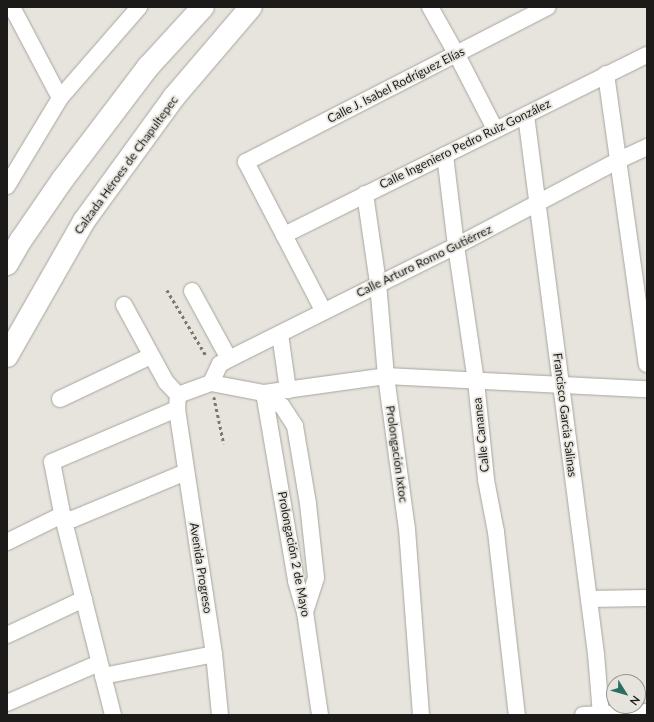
<!DOCTYPE html>
<meta charset="utf-8">
<style>
body{margin:0}
#map{position:relative;width:654px;height:722px;overflow:hidden;background:#e6e4dd;font-family:Lato,sans-serif}
div>[style]{position:absolute}
[style*='--x']{left:calc(var(--x)*1px);top:calc(var(--y)*1px);width:calc(var(--w)*1px);rotate:calc(var(--a)*1deg)}
.path>*{height:2.5px;margin-top:-1.25px;transform-origin:0;background:repeating-linear-gradient(90deg,#797873 0 3px,transparent 0 6px)}
.roads{filter:drop-shadow(0 0 1px #a7a59e) drop-shadow(0 0 1px #a7a59e)}
.minor>*{height:16px;margin:-8px;padding:0 8px;transform-origin:8px;border-radius:8px;background:#fff}
.primary>*{height:22px;margin:-11px;padding:0 11px;transform-origin:11px;border-radius:11px;background:#fff}
span{translate:-50% -50%;white-space:nowrap;text-align:center;line-height:1.15;-webkit-text-stroke:3.5px #e6e4dd;paint-order:stroke}
.street-label{font-size:12px;color:#1c1b19}
.frame{position:absolute;inset:0;border:8px solid #1c1b19;pointer-events:none}
.north{position:absolute;left:606px;top:674px;width:40px;height:40px;box-sizing:border-box;background:#e6e4dd;border:1px solid #95948f;border-radius:50%;rotate:127deg;font-size:11px;font-weight:700;line-height:16px;text-align:center;color:#1c1b19}
.north::after{content:'';display:block;margin:auto;width:14px;height:18px;background:#2b6f62;clip-path:polygon(50% 0,100% 100%,50% 72%,0 100%)}
</style>
<div id="map">
<div class="path">
<div style="--x:167;--y:290;--w:78;--a:59.2"></div>
<div style="--x:214;--y:397;--w:48;--a:78"></div>
</div>
<div class="roads">
<div class="minor">
<div style="--x:12;--y:7;--w:103;--a:62.2"></div>
<div style="--x:430;--y:7;--w:55;--a:60.6"></div>
<div style="--x:457;--y:55;--w:83;--a:62.8"></div>
<div style="--x:606;--y:74;--w:293;--a:82"></div>
<div style="--x:526;--y:115;--w:544;--a:82.6"></div>
<div style="--x:596;--y:654;--w:61;--a:85.3"></div>
<div style="--x:445;--y:155;--w:92;--a:83.1"></div>
<div style="--x:456;--y:246;--w:136;--a:81.6"></div>
<div style="--x:476;--y:381;--w:100;--a:84.2"></div>
<div style="--x:486;--y:480;--w:53;--a:79.1"></div>
<div style="--x:496;--y:532;--w:184;--a:83.5"></div>
<div style="--x:7;--y:186;--w:103;--a:-58.9"></div>
<div style="--x:60;--y:98;--w:121;--a:-49"></div>
<div style="--x:365;--y:194;--w:90;--a:81.7"></div>
<div style="--x:378;--y:283;--w:93;--a:85.1"></div>
<div style="--x:386;--y:376;--w:154;--a:82.2"></div>
<div style="--x:407;--y:529;--w:187;--a:85.7"></div>
<div style="--x:284;--y:235;--w:405;--a:-26.4"></div>
<div style="--x:192;--y:291;--w:77;--a:61.4"></div>
<div style="--x:124;--y:305;--w:88;--a:61.4"></div>
<div style="--x:166;--y:382;--w:18;--a:47"></div>
<div style="--x:323;--y:310;--w:167;--a:-117.5"></div>
<div style="--x:246;--y:162;--w:339;--a:-27.2"></div>
<div style="--x:280;--y:334;--w:57;--a:81.9"></div>
<div style="--x:211;--y:383;--w:21;--a:-65"></div>
<div style="--x:220;--y:364;--w:10;--a:-29"></div>
<div style="--x:229;--y:359;--w:254;--a:-26.5"></div>
<div style="--x:456;--y:246;--w:184;--a:-27.8"></div>
<div style="--x:619;--y:160;--w:31;--a:-25"></div>
<div style="--x:264;--y:393;--w:191;--a:80.3"></div>
<div style="--x:296;--y:581;--w:32;--a:74"></div>
<div style="--x:305;--y:612;--w:104;--a:81.7"></div>
<div style="--x:265;--y:397;--w:19;--a:28"></div>
<div style="--x:282;--y:406;--w:24;--a:57"></div>
<div style="--x:295;--y:426;--w:79;--a:80.5"></div>
<div style="--x:308;--y:504;--w:74;--a:83.8"></div>
<div style="--x:316;--y:578;--w:36;--a:108"></div>
<div style="--x:60;--y:399;--w:101;--a:-25.3"></div>
<div style="--x:7;--y:542;--w:55;--a:-26.1"></div>
<div style="--x:56;--y:518;--w:17;--a:3"></div>
<div style="--x:73;--y:519;--w:122;--a:-22.6"></div>
<div style="--x:589;--y:599;--w:58;--a:-1"></div>
<div style="--x:7;--y:635;--w:85;--a:-25.1"></div>
<div style="--x:103;--y:676;--w:113;--a:-11.2"></div>
<div style="--x:7;--y:703;--w:100;--a:-23.5"></div>
<div style="--x:113;--y:715;--w:203;--a:-104.2"></div>
<div style="--x:63;--y:518;--w:57;--a:-101.1"></div>
<div style="--x:52;--y:462;--w:136;--a:-23"></div>
<div style="--x:220;--y:715;--w:61;--a:-95.6"></div>
<div style="--x:214;--y:654;--w:248;--a:-98.6"></div>
<div style="--x:177;--y:409;--w:14;--a:-86"></div>
<div style="--x:178;--y:395;--w:35;--a:-20"></div>
<div style="--x:211;--y:383;--w:54;--a:10.7"></div>
<div style="--x:264;--y:393;--w:123;--a:-7.9"></div>
<div style="--x:386;--y:376;--w:261;--a:2.9"></div>
<div style="--x:583;--y:715;--w:64;--a:-2.7"></div>
</div>
<div class="primary">
<div style="--x:7;--y:264;--w:28;--a:-60"></div>
<div style="--x:21;--y:240;--w:74;--a:-55.5"></div>
<div style="--x:63;--y:179;--w:141;--a:-52.8"></div>
<div style="--x:148;--y:67;--w:81;--a:-47.5"></div>
<div style="--x:7;--y:356;--w:155;--a:-60.3"></div>
<div style="--x:84;--y:221;--w:153;--a:-54"></div>
<div style="--x:174;--y:97;--w:118;--a:-49.5"></div>
</div>
</div>
<div class="street-label">
<span style="left:396px;top:85px;rotate:-27deg">Calle J. Isabel Rodríguez Elías</span>
<span style="left:465px;top:144px;rotate:-26deg">Calle Ingeniero Pedro Ruiz González</span>
<span style="left:126px;top:165px;rotate:-54deg">Calzada Héroes de Chapultepec</span>
<span style="left:424px;top:261px;rotate:-26deg">Calle Arturo Romo Gutiérrez</span>
<span style="left:565px;top:415px;rotate:83deg">Francisco Garcia Salinas</span>
<span style="left:481px;top:435px;rotate:-96deg">Calle Cananea</span>
<span style="left:397px;top:454px;rotate:82deg">Prolongación Ixtoc</span>
<span style="left:294px;top:554px;rotate:79deg">Prolongación 2 de Mayo</span>
<span style="left:201px;top:568px;rotate:81deg">Avenida Progreso</span>
</div>
<div class="frame"></div>
<div class="north">N</div>
</div>
